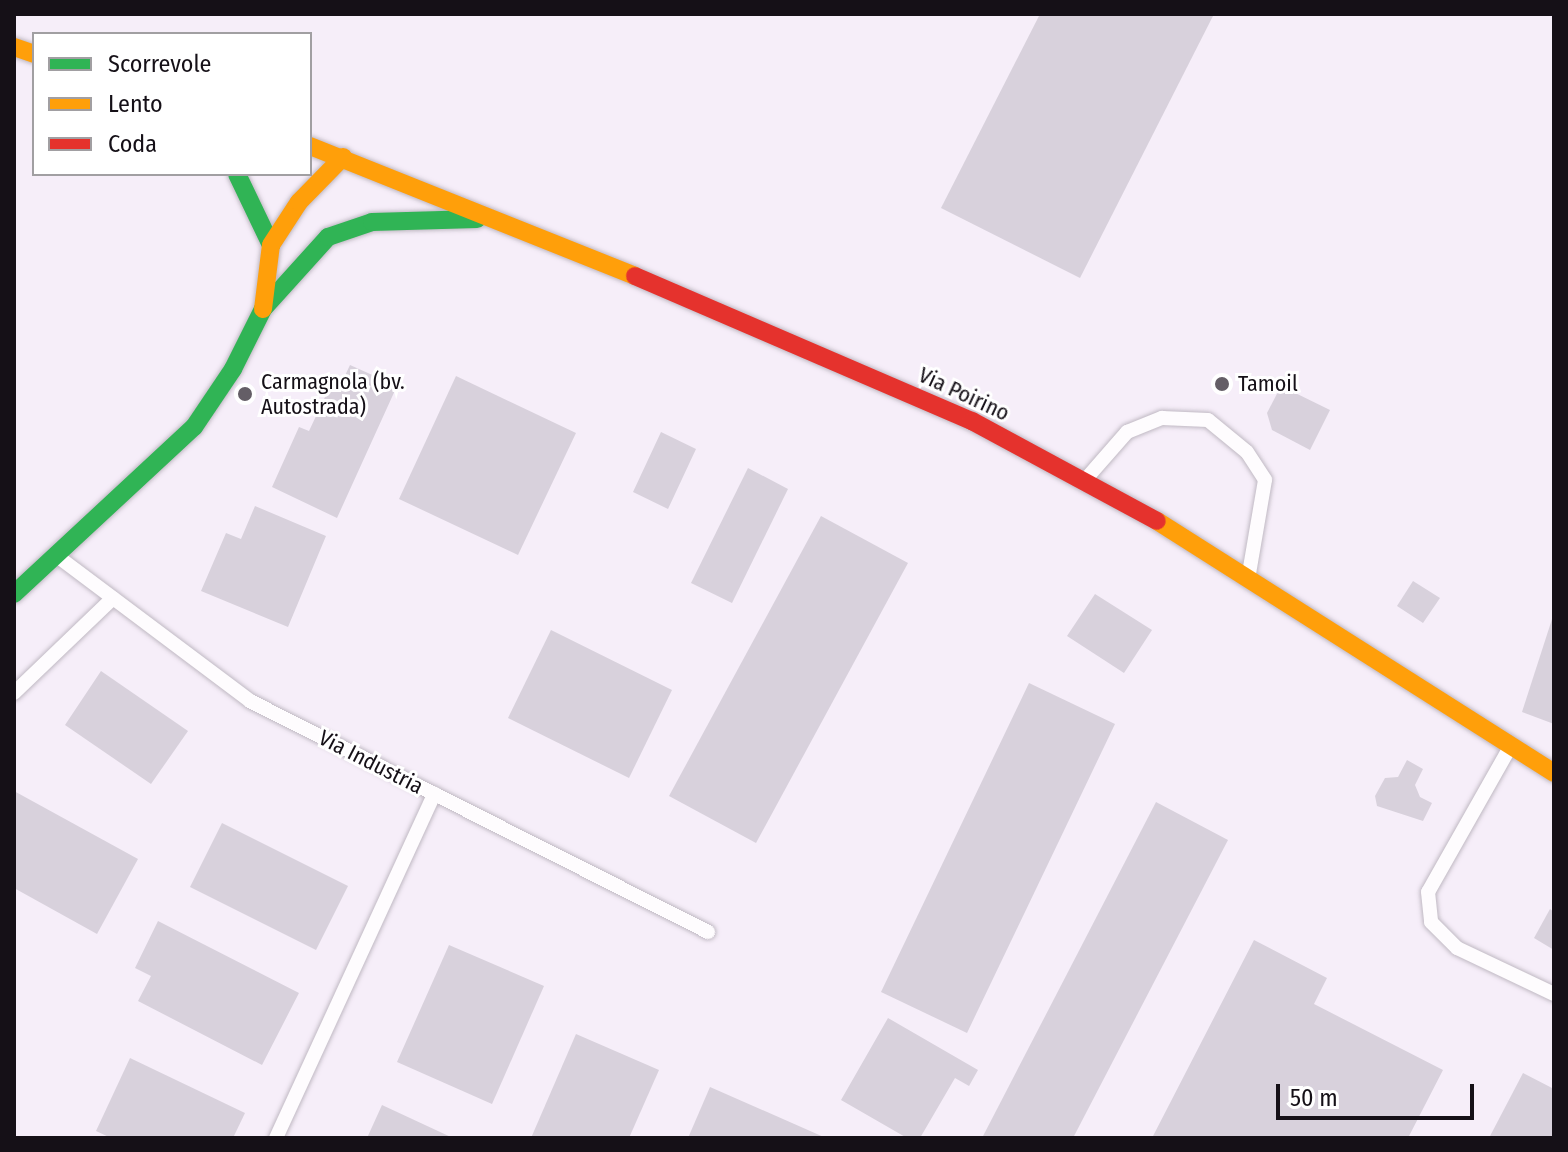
<!DOCTYPE html>
<style>
body{margin:0}
#map{position:relative;width:1568px;height:1152px;overflow:hidden;background:#f6eef9;font-family:"Fira Sans Condensed",sans-serif}
div>[style]{position:absolute}
[style*='--x']{left:calc(var(--x)*1px);top:calc(var(--y)*1px);width:calc(var(--w)*1px);rotate:calc(var(--a)*1deg)}
.building>*{inset:0;background:#d8d1dc}
.roads{filter:drop-shadow(0 0 2px #c0b9c3) drop-shadow(0 0 2px #c0b9c3)}
.lane>*{height:14px;margin:-7px;padding:0 7px;transform-origin:7px;border-radius:7px;background:#fefcfe}
.fast>*{height:18px;margin:-9px;padding:0 9px;transform-origin:9px;border-radius:9px;background:#30b455}
.slow>*{height:18px;margin:-9px;padding:0 9px;transform-origin:9px;border-radius:9px;background:#ff9f0a}
.jam>*{height:18px;margin:-9px;padding:0 9px;transform-origin:9px;border-radius:9px;background:#e5322d}
.dots>*{width:22px;height:22px;translate:-50% -50%;box-sizing:border-box;border:4px solid #fff;border-radius:50%}
span{translate:-50% -50%;white-space:nowrap;text-align:center;line-height:1.15;-webkit-text-stroke:6px #fff;paint-order:stroke}
.poi-label{font-size:22px;color:#151017}
.left{translate:0 -50%;text-align:left}
.street-label{font-size:22px;color:#151017}
.frame{position:absolute;inset:0;border:16px solid #151017;pointer-events:none}
.legend{position:absolute;left:32px;top:32px;width:280px;height:144px;box-sizing:border-box;background:#fff;border:2px solid #a19fa2;margin:0;padding:10px 14px;list-style:none;font-size:24px;color:#151017}
.legend li{display:flex;align-items:center;gap:16px;height:40px}
.legend b{width:40px;border:2px solid #a19fa2}
.scale{position:absolute;left:1276px;top:1084px;width:198px;height:36px;box-sizing:border-box;border:4px solid #151017;border-top:0;padding-left:10px;font-size:24px;line-height:28px;white-space:nowrap;color:#151017;-webkit-text-stroke:6px #fff;paint-order:stroke}
</style>
<div id="map">
<div class="building">
<div style="clip-path:polygon(1040px 14px,1214px 14px,1080px 278px,941px 208px)"></div>
<div style="clip-path:polygon(350px 365px,397px 386px,337px 518px,272px 487px,299px 427px,309px 431px,333px 380px,341px 384px)"></div>
<div style="clip-path:polygon(456px 376px,576px 433px,518px 555px,399px 499px)"></div>
<div style="clip-path:polygon(1281px 386px,1330px 410px,1310px 450px,1272px 430px,1267px 413px)"></div>
<div style="clip-path:polygon(661px 432px,696px 449px,668px 509px,633px 492px)"></div>
<div style="clip-path:polygon(748px 468px,788px 489px,732px 603px,691px 583px)"></div>
<div style="clip-path:polygon(255px 506px,326px 536px,288px 627px,201px 591px,226px 533px,241px 539px)"></div>
<div style="clip-path:polygon(821px 516px,908px 563px,756px 843px,669px 796px)"></div>
<div style="clip-path:polygon(1413px 581px,1440px 598px,1423px 623px,1397px 606px)"></div>
<div style="clip-path:polygon(1095px 594px,1152px 630px,1124px 673px,1067px 636px)"></div>
<div style="clip-path:polygon(1553px 616px,1554px 616px,1554px 724px,1522px 712px)"></div>
<div style="clip-path:polygon(551px 630px,672px 690px,629px 778px,508px 718px)"></div>
<div style="clip-path:polygon(101px 671px,188px 731px,151px 784px,65px 725px)"></div>
<div style="clip-path:polygon(1029px 683px,1115px 724px,967px 1033px,881px 992px)"></div>
<div style="clip-path:polygon(1407px 760px,1423px 769px,1415px 785px,1420px 797px,1432px 803px,1423px 821px,1377px 806px,1375px 796px,1385px 778px,1398px 777px)"></div>
<div style="clip-path:polygon(14px 791px,138px 859px,97px 934px,14px 888px)"></div>
<div style="clip-path:polygon(1156px 802px,1228px 840px,1073px 1138px,982px 1138px)"></div>
<div style="clip-path:polygon(222px 823px,348px 886px,316px 950px,190px 887px)"></div>
<div style="clip-path:polygon(1550px 909px,1554px 912px,1554px 950px,1534px 938px)"></div>
<div style="clip-path:polygon(158px 921px,299px 993px,262px 1065px,138px 1001px,151px 976px,135px 968px)"></div>
<div style="clip-path:polygon(1254px 940px,1327px 978px,1314px 1004px,1443px 1070px,1408px 1138px,1152px 1138px)"></div>
<div style="clip-path:polygon(449px 945px,544px 986px,492px 1104px,397px 1062px)"></div>
<div style="clip-path:polygon(888px 1018px,978px 1070px,969px 1086px,955px 1078px,920px 1138px,907px 1138px,841px 1100px)"></div>
<div style="clip-path:polygon(576px 1034px,659px 1070px,629px 1138px,531px 1138px)"></div>
<div style="clip-path:polygon(130px 1058px,245px 1113px,233px 1138px,111px 1138px,96px 1131px)"></div>
<div style="clip-path:polygon(1523px 1073px,1554px 1089px,1554px 1138px,1489px 1138px)"></div>
<div style="clip-path:polygon(710px 1087px,826px 1138px,688px 1138px)"></div>
<div style="clip-path:polygon(382px 1105px,453px 1138px,367px 1138px)"></div>
</div>
<div class="roads">
<div class="lane">
<div style="--x:1085;--y:480;--w:64;--a:-48.8"></div>
<div style="--x:1127;--y:432;--w:38;--a:-22"></div>
<div style="--x:1162;--y:418;--w:46;--a:2.5"></div>
<div style="--x:1208;--y:420;--w:50;--a:39.4"></div>
<div style="--x:1247;--y:452;--w:33;--a:57"></div>
<div style="--x:1265;--y:480;--w:95;--a:99.7"></div>
<div style="--x:57;--y:556;--w:241;--a:36.9"></div>
<div style="--x:250;--y:701;--w:513;--a:26.76"></div>
<div style="--x:14;--y:693;--w:137;--a:-43.8"></div>
<div style="--x:1509;--y:749;--w:164;--a:119.5"></div>
<div style="--x:1428;--y:892;--w:30;--a:84"></div>
<div style="--x:1431;--y:922;--w:37;--a:45"></div>
<div style="--x:1457;--y:948;--w:107;--a:25.4"></div>
<div style="--x:276;--y:1138;--w:379;--a:-65.3"></div>
</div>
<div class="fast">
<div style="--x:237;--y:174;--w:79;--a:64.4"></div>
<div style="--x:14;--y:594;--w:246;--a:-42.9"></div>
<div style="--x:194;--y:427;--w:70;--a:-56.1"></div>
<div style="--x:233;--y:369;--w:67;--a:-63.4"></div>
<div style="--x:263;--y:309;--w:97;--a:-47.9"></div>
<div style="--x:328;--y:237;--w:46;--a:-18.8"></div>
<div style="--x:372;--y:222;--w:105;--a:-1.6"></div>
</div>
<div class="slow">
<div style="--x:14;--y:47;--w:21;--a:19"></div>
<div style="--x:310;--y:146;--w:350;--a:21.8"></div>
<div style="--x:263;--y:309;--w:64;--a:-82.9"></div>
<div style="--x:271;--y:245;--w:51;--a:-56.9"></div>
<div style="--x:299;--y:202;--w:63;--a:-45.6"></div>
<div style="--x:1157;--y:521;--w:470;--a:32.4"></div>
</div>
<div class="jam">
<div style="--x:635;--y:276;--w:367;--a:23.3"></div>
<div style="--x:972;--y:421;--w:210;--a:28.4"></div>
</div>
</div>
<div class="dots">
<div style="left:1222px;top:384px;background:#645e66"></div>
<div style="left:245px;top:394px;background:#645e66"></div>
</div>
<div class="poi-label">
<span class="left" style="left:261px;top:394px">Carmagnola (bv.<br>Autostrada)</span>
<span class="left" style="left:1238px;top:384px">Tamoil</span>
</div>
<div class="street-label">
<span style="left:964px;top:394px;rotate:25deg">Via Poirino</span>
<span style="left:371px;top:762px;rotate:27deg">Via Industria</span>
</div>
<div class="frame"></div>
<ul class="legend">
<li><b style="height:10px;background:#30b455"></b>Scorrevole</li>
<li><b style="height:10px;background:#ff9f0a"></b>Lento</li>
<li><b style="height:10px;background:#e5322d"></b>Coda</li>
</ul>
<div class="scale">50 m</div>
</div>
